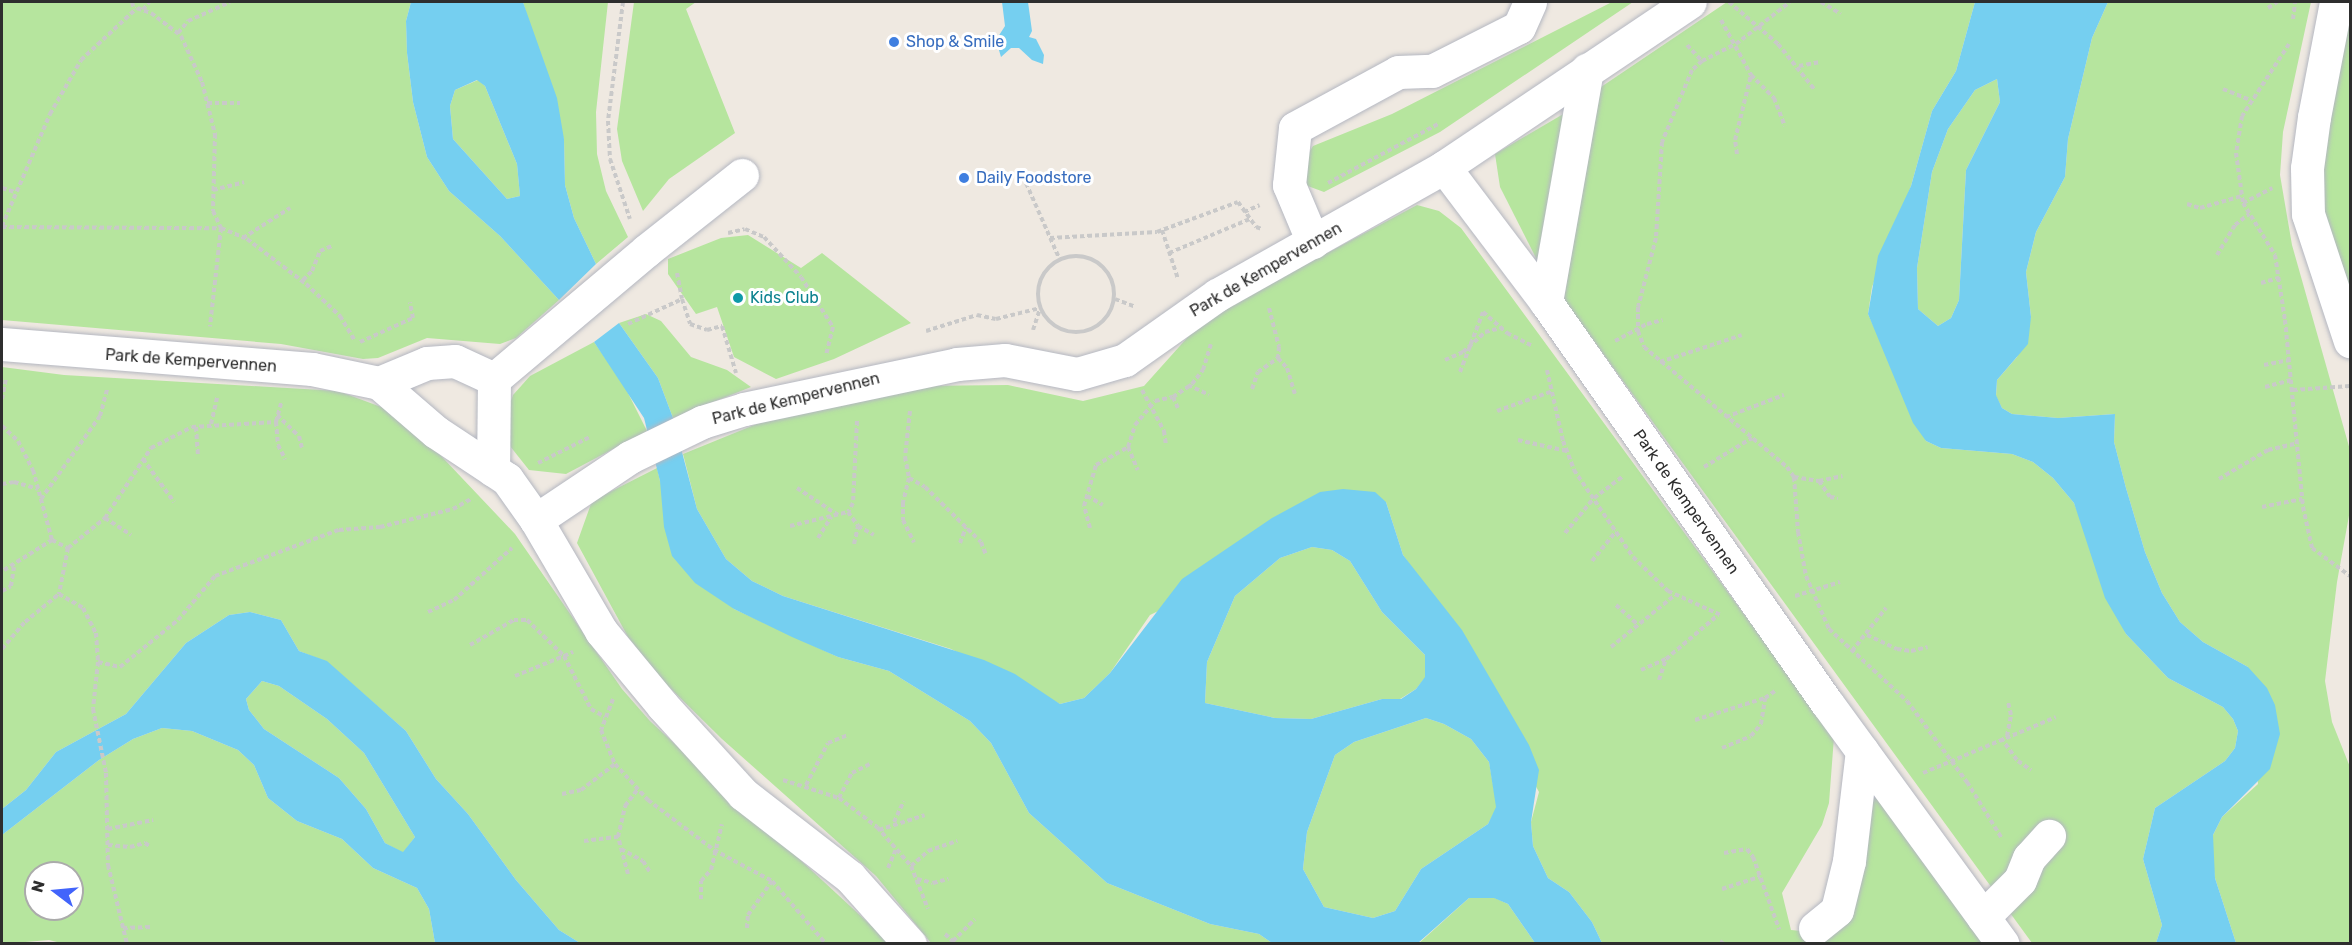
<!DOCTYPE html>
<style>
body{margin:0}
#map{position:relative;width:2352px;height:945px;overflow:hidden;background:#efe9e1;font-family:Rubik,sans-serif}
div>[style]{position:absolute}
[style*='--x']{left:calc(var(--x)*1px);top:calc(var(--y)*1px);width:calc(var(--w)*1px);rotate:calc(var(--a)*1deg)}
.green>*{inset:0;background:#b6e59e}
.water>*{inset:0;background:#75cff0}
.path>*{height:4px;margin-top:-2px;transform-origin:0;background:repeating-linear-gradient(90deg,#c9c9c9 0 4.5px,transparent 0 7.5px)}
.path>.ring{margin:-2px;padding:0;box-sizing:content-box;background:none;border:4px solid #c9c9c9;border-radius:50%}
.roads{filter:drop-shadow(0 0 2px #b4b7c1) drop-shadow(0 0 2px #b4b7c1)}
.minor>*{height:33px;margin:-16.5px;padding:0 16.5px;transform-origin:16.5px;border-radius:16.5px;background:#fff}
.dots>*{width:16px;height:16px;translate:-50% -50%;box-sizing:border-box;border:3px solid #fff;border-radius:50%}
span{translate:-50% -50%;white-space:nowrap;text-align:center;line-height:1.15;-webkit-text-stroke:6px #fff;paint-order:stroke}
.shop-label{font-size:16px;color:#366cbe}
.left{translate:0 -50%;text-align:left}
.street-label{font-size:16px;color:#2e2e2e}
.culture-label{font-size:16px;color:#0d838f}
.frame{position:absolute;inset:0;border:3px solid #2e2e2e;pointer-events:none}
.north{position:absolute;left:24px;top:861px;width:60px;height:60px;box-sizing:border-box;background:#fff;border:2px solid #ababab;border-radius:50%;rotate:286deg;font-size:16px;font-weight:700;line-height:24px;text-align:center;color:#2e2e2e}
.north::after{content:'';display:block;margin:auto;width:21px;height:27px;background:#4264fb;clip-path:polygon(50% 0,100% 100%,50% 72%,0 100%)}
</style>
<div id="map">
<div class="green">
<div style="clip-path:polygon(2px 2px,411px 2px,406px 21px,407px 53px,413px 102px,427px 157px,449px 191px,500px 236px,559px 300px,516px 338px,500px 344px,427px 338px,378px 358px,363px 359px,281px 344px,2px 320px)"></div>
<div style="clip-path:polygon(523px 2px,608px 2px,596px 112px,597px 154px,606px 191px,628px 237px,596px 264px,574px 218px,565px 185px,564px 140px)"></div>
<div style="clip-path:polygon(634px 2px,696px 2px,686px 9px,735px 133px,669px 179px,643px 211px,622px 161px,617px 129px)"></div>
<div style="clip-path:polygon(1612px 2px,1633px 2px,1440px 132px,1324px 192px,1305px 185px,1299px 168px,1313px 146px,1392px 114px)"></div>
<div style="clip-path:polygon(1727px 2px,1975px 2px,1956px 71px,1932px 111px,1911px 186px,1872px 287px,1868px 314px,1926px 441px,1941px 448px,2012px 454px,2033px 462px,2053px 478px,2074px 503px,2126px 634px,2168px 678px,2223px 707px,2233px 719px,2238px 731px,2235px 748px,2225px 761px,2155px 808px,2143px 859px,2162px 925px,2156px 943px,2032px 943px,1564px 300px,1598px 89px)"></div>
<div style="clip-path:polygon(2108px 2px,2311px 2px,2283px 132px,2280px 175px,2292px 245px,2350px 450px,2350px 510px,2337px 582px,2325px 681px,2332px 722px,2350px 767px,2350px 943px,2236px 943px,2215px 878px,2211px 850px,2213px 835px,2222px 817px,2258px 784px,2248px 667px,2203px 642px,2180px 622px,2162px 593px,2145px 552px,2126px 488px,2114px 442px,2115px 414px,2058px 418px,2012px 414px,2002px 408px,1996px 396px,1997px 380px,2017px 357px,2031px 317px,2026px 272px,2036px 232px,2065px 177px,2068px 139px,2092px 38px)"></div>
<div style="clip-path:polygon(2350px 2px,2350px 323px,2317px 198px,2316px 141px)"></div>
<div style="clip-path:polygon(1997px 79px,2000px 102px,1966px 170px,1959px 300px,1951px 318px,1938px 326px,1918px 309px,1917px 268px,1932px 172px,1948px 129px,1975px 90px)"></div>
<div style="clip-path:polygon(478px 80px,485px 86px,517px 164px,520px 196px,507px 199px,453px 139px,450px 106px,455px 90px)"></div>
<div style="clip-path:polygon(1565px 113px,1538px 262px,1500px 187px,1495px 154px)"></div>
<div style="clip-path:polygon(1417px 205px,1439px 211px,1461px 228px,1834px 737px,1829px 803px,1822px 825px,1782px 893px,1791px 930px,1823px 933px,1856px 812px,1878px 795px,1986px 943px,1602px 943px,1592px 922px,1569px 892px,1548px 878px,1533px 846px,1531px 822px,1539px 792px,1428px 591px,1403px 555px,1386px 502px,1150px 615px,1110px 673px,1084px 698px,1060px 704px,951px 649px,783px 596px,752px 581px,726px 559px,697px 509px,683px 454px,796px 408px,915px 386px,1008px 385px,1083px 401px,1144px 386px,1204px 319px)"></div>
<div style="clip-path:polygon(748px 235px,801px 268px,822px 253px,911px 323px,834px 359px,776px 379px,734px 357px,717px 307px,696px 314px,668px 274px,668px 259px,721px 238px)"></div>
<div style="clip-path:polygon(646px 314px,661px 321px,691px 357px,727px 370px,751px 387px,673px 418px,658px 378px,619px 323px)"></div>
<div style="clip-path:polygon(594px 342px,624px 385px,647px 431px,566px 474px,529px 470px,499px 432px,513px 395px,530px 376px)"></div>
<div style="clip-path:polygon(2px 367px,64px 375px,338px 391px,384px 408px,426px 440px,515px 534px,622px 689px,650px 721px,890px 943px,580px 943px,559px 930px,516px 880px,468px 814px,436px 779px,406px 731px,327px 662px,299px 651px,281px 620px,250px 612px,229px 615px,186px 643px,126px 714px,56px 752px,26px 790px,2px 809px)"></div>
<div style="clip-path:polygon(657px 468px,660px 481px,734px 609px,838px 657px,889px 671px,970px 721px,991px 743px,1029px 813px,1107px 883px,1210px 924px,1259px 934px,1272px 943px,931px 943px,876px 876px,722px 739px,664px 682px,628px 637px,577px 543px,592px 501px)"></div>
<div style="clip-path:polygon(1312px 547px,1332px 550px,1350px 561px,1382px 612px,1425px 655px,1425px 678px,1416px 689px,1400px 699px,1382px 699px,1311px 719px,1275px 718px,1205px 703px,1207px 662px,1235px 596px,1280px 558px)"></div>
<div style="clip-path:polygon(262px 681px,279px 686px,327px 719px,364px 753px,415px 837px,403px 853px,385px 843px,366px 809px,339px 778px,264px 729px,249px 710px,246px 699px)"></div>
<div style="clip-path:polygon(1426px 718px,1444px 724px,1471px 739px,1489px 762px,1497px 807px,1488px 824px,1421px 869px,1395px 911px,1373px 918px,1324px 907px,1303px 869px,1307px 832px,1335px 755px,1354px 742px)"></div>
<div style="clip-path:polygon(evenodd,162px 728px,192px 731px,238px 750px,254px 765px,268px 798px,297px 821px,342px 839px,373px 868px,417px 888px,429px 909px,435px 943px,65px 944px,49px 940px,2px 944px,2px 835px,99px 760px,133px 739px,162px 728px,36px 873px,72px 873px,72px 909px,36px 909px,36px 873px)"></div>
<div style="clip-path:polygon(1469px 898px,1495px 898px,1508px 904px,1535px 943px,1418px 944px)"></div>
</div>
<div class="water">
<div style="clip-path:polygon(evenodd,411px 2px,523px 2px,557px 98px,564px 139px,565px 185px,574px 218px,596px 264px,559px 300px,500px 236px,449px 191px,427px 157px,413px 102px,407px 53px,406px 21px,411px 2px,477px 80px,485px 86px,517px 164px,520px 196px,507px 199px,453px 139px,450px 106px,455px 90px,477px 80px)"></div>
<div style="clip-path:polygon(1002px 2px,1028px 2px,1032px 31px,1029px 37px,1036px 39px,1044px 55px,1043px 64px,1032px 60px,1019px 48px,1011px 48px,1001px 57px,996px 40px,1005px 26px)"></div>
<div style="clip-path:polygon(evenodd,1975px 2px,2108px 2px,2092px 38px,2068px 139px,2065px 177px,2036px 232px,2026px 272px,2031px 317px,2028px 344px,1997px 380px,1996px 395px,2002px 408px,2012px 414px,2058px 418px,2115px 414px,2114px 442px,2126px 488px,2145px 552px,2162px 593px,2180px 622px,2203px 642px,2248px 667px,2267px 688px,2275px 705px,2280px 734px,2270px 769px,2222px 817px,2213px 835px,2215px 878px,2236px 943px,2156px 943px,2162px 925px,2143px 859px,2155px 808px,2225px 761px,2235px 748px,2238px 731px,2233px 719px,2223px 707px,2168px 678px,2126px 634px,2105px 598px,2074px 503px,2053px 478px,2033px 462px,2012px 454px,1941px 448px,1926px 441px,1913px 423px,1868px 314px,1878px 256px,1911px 186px,1932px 111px,1956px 71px,1975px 2px,1997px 79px,2000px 102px,1966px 170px,1959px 300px,1951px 318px,1938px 326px,1918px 309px,1917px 268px,1932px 172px,1948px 129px,1975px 90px,1997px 79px)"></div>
<div style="clip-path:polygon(evenodd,619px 323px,658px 378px,673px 418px,697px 509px,726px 559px,752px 581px,783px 596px,984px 660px,1015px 674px,1060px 704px,1084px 698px,1110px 673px,1182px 579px,1272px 518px,1320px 492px,1343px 489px,1375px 492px,1386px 502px,1403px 555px,1462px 630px,1529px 745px,1539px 770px,1531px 822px,1533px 846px,1548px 878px,1569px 892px,1592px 922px,1602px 943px,1535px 943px,1508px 904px,1494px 898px,1469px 898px,1418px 943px,1272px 943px,1259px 934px,1210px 924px,1107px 883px,1029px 813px,991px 743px,970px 721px,889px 671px,838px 657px,792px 637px,734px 609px,695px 583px,672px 556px,664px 527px,660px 481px,644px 418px,594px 342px,619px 323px,1312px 547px,1332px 550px,1350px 561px,1382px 612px,1425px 655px,1425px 677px,1416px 689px,1401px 699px,1382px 699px,1311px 719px,1275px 718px,1205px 703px,1207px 662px,1235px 596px,1280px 558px,1312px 547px,619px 323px,1426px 718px,1444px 724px,1471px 739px,1489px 762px,1496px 807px,1488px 824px,1421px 869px,1395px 911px,1373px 918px,1324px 907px,1303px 869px,1307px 832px,1335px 755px,1354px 742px,1426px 718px)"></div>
<div style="clip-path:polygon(evenodd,250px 612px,281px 620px,299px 651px,327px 661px,406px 731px,436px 779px,468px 814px,516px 880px,559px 930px,580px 943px,435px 943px,429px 909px,417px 888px,373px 868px,342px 839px,297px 821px,268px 798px,254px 765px,238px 750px,192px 731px,162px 728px,133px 739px,99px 760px,2px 835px,2px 809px,26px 790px,56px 752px,126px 714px,186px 643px,229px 615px,250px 612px,262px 681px,279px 686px,327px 719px,364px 753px,415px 837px,403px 852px,385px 843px,366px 809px,339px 778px,264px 729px,249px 710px,246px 699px,262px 681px)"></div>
</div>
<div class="path">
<div style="--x:132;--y:2;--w:8;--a:76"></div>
<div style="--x:623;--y:2;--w:120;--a:97.2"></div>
<div style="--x:608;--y:121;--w:38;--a:87"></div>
<div style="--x:610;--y:159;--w:63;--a:71.6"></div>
<div style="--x:1729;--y:2;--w:65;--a:40.6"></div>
<div style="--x:1778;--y:44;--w:58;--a:51.3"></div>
<div style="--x:1821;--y:2;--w:23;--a:31"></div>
<div style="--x:2268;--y:8;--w:11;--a:-34"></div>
<div style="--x:143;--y:10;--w:10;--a:-53"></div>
<div style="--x:2293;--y:19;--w:17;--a:-83"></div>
<div style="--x:1721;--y:20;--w:63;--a:61.4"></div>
<div style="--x:1751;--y:75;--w:33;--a:45"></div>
<div style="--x:1774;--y:98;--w:30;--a:69"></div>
<div style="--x:178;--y:33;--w:16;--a:-50"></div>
<div style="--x:188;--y:21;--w:46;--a:-24.3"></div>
<div style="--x:2289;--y:44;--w:86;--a:123.1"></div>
<div style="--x:2242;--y:116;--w:37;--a:99"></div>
<div style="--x:2236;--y:153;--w:50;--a:82"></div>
<div style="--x:2243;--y:203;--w:61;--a:58.4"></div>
<div style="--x:2275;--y:255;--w:66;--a:81.3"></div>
<div style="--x:2285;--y:320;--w:188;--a:84.5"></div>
<div style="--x:2303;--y:507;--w:42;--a:77.6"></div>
<div style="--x:2312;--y:548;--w:47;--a:36.4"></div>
<div style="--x:1687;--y:45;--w:22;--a:47"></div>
<div style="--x:1702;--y:61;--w:38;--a:-27"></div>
<div style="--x:1736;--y:44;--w:68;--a:-37.9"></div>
<div style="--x:1702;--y:61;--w:13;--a:138"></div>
<div style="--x:1692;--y:70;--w:78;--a:112.6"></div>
<div style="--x:1662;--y:142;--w:96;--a:93.6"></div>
<div style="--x:1656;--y:238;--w:71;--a:104.6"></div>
<div style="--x:1638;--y:307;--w:24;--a:90"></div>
<div style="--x:1638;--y:331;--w:17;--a:69"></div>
<div style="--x:1644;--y:347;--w:187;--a:40"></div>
<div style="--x:1787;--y:467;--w:12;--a:55"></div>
<div style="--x:1794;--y:477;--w:55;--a:85.8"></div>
<div style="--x:1798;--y:532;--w:45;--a:79.7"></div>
<div style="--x:1806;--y:576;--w:58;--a:66.5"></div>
<div style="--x:1829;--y:629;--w:106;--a:42.7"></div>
<div style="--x:1907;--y:701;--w:101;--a:53.5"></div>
<div style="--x:1967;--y:782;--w:65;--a:58.3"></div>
<div style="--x:1799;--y:66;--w:20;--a:-11"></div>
<div style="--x:2223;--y:89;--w:29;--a:22"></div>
<div style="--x:207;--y:103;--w:33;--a:0"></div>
<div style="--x:1737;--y:154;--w:14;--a:-98"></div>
<div style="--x:1735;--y:140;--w:67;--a:-76.2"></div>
<div style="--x:1026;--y:183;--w:84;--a:66.2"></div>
<div style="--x:1328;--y:183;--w:127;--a:-28.2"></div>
<div style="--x:2;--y:188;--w:14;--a:17"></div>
<div style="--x:213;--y:190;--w:32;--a:-14"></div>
<div style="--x:2243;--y:203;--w:33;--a:-27"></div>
<div style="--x:2187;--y:204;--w:14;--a:17"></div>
<div style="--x:2200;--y:208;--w:44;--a:-15.9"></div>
<div style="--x:1244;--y:212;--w:17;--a:-24"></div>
<div style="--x:2;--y:226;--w:122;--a:-66.8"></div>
<div style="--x:50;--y:114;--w:62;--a:-60.1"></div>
<div style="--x:81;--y:60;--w:76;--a:-42.9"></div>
<div style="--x:137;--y:8;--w:15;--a:20"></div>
<div style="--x:151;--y:13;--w:38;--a:37"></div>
<div style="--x:181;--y:36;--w:51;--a:65.5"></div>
<div style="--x:202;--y:82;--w:54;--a:76"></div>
<div style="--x:215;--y:134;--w:77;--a:91.5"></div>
<div style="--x:213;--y:211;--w:19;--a:65"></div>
<div style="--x:221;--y:228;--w:28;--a:23"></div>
<div style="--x:247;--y:239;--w:74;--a:37.3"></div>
<div style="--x:306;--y:284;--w:47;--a:43.3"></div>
<div style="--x:340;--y:316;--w:29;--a:59"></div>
<div style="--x:2;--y:227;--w:219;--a:0.3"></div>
<div style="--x:221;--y:228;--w:99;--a:96.4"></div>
<div style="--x:1162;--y:230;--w:52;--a:71.9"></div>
<div style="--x:728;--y:233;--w:17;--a:-13"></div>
<div style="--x:745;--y:229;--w:21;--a:23"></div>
<div style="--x:764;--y:237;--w:54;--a:47.2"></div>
<div style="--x:801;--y:277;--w:59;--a:57.4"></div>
<div style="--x:833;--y:327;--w:29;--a:104"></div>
<div style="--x:243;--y:238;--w:56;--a:-32.6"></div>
<div style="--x:1050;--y:238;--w:107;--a:-3.2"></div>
<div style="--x:1157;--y:232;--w:86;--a:-20.3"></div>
<div style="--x:1238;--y:202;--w:31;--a:54"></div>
<div style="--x:1256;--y:227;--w:6;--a:18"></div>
<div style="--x:1169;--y:253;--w:88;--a:-22.8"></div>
<div style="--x:2217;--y:255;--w:35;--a:-59"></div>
<div style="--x:2235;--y:225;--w:18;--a:-38"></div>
<div class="ring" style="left:1038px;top:256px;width:72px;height:72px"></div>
<div style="--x:677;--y:273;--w:26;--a:79"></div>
<div style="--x:303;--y:280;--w:13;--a:-45"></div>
<div style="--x:312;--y:271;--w:22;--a:-68"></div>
<div style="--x:320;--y:251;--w:13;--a:-23"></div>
<div style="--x:2261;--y:283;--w:19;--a:-16"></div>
<div style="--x:1115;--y:299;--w:22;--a:21"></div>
<div style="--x:1269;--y:308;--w:40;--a:75.6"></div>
<div style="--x:1279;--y:347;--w:11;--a:95"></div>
<div style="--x:1278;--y:358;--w:13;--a:48"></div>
<div style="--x:1287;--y:368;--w:27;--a:73"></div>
<div style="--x:628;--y:324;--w:60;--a:-24.8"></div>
<div style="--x:682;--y:299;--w:26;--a:72"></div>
<div style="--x:690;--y:324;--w:18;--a:19"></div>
<div style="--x:707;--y:330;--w:16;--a:-15"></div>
<div style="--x:722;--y:326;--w:49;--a:73.4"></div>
<div style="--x:1033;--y:330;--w:22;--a:-72"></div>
<div style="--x:926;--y:331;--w:53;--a:-17.4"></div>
<div style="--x:977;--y:315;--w:19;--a:12"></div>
<div style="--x:996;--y:319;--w:45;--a:-14"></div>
<div style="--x:1615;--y:341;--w:36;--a:-28"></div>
<div style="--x:1647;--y:324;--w:16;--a:-14"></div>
<div style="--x:360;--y:342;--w:58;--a:-24.4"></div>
<div style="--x:413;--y:318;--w:16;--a:-101"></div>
<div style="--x:1445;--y:360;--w:20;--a:-24"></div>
<div style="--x:1463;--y:352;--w:30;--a:-42"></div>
<div style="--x:1485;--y:332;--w:16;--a:-14"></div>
<div style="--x:1660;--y:362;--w:86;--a:-18.2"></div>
<div style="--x:2264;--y:365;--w:25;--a:-11"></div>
<div style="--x:1547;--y:370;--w:73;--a:77.3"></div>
<div style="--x:1563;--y:441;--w:31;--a:69"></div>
<div style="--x:1574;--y:470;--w:105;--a:55.9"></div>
<div style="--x:1633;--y:557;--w:49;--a:44.2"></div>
<div style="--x:1668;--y:591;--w:58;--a:24.4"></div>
<div style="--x:1460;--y:372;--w:64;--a:-69"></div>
<div style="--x:1483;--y:312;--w:32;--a:41"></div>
<div style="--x:1507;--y:333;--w:28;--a:27"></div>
<div style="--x:1188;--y:385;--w:23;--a:25"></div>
<div style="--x:2265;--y:387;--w:27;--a:-15"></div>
<div style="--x:1252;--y:389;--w:18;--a:-71"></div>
<div style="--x:1258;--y:372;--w:24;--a:-35"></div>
<div style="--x:1142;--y:390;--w:47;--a:61.8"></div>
<div style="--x:1164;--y:431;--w:15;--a:82"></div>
<div style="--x:2293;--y:390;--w:57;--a:-4"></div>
<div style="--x:1173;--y:397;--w:12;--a:66"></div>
<div style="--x:2;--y:399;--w:20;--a:-79"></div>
<div style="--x:910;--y:411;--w:46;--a:96.2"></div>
<div style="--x:905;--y:457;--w:21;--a:79"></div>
<div style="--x:909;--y:478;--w:18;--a:29"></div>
<div style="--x:925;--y:487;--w:78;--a:44.5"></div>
<div style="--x:981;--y:542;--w:14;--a:69"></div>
<div style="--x:1497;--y:411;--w:59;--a:-19.7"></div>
<div style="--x:277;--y:415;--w:30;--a:44"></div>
<div style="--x:299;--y:436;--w:12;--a:76"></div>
<div style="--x:1726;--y:417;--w:62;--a:-20.8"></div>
<div style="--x:857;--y:421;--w:82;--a:92.8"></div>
<div style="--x:853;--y:503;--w:10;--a:119"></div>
<div style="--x:848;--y:512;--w:17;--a:54"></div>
<div style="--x:858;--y:526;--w:18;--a:29"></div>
<div style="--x:276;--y:422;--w:23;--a:85"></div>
<div style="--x:278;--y:445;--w:16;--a:63"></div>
<div style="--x:211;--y:424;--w:27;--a:-77"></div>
<div style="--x:2;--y:426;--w:22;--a:43"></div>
<div style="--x:18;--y:441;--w:33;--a:63"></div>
<div style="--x:33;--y:470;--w:73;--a:74.8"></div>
<div style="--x:52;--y:540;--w:18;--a:27"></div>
<div style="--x:68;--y:548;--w:47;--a:101.1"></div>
<div style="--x:59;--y:594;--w:28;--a:30"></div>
<div style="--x:83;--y:608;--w:28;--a:63"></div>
<div style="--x:96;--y:633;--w:29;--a:86"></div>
<div style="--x:98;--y:662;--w:47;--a:96.1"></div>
<div style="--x:93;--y:709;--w:65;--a:78.5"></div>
<div style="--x:106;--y:773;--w:92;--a:88.8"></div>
<div style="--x:108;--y:865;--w:81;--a:76.5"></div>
<div style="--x:196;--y:427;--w:29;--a:86"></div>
<div style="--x:1518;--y:440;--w:50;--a:12.7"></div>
<div style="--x:1128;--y:447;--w:25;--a:67"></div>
<div style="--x:143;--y:459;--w:53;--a:54.2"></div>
<div style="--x:538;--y:463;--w:58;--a:-26.6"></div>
<div style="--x:1704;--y:467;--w:56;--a:-31.1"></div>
<div style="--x:1794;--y:477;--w:25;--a:9"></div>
<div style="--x:1819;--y:481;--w:24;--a:-12"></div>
<div style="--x:909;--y:478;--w:25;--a:104"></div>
<div style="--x:903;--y:502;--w:18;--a:90"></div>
<div style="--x:903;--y:520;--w:25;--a:64"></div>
<div style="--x:2219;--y:479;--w:57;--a:-30.6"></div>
<div style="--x:2268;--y:450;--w:31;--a:-13"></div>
<div style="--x:1819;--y:481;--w:19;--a:55"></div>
<div style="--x:1830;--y:497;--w:8;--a:7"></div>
<div style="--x:2;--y:484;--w:12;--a:-9"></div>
<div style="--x:14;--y:482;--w:25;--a:16"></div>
<div style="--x:797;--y:488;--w:49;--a:33.4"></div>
<div style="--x:1087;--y:496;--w:18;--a:29"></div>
<div style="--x:41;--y:499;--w:102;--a:-54.6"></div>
<div style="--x:100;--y:416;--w:28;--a:-75"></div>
<div style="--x:2262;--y:507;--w:41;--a:-11.3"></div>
<div style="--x:105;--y:518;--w:31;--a:33"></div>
<div style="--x:790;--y:526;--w:60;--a:-13.6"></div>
<div style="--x:1090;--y:528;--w:23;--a:-105"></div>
<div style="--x:1084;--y:506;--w:43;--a:-73.7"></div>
<div style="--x:1096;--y:465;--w:37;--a:-29"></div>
<div style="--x:1128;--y:447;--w:23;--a:-72"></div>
<div style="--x:1135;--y:425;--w:31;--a:-50"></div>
<div style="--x:1155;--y:401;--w:18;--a:-13"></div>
<div style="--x:1173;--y:397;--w:23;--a:-34"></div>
<div style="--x:1192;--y:384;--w:18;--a:-52"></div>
<div style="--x:1203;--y:370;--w:27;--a:-73"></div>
<div style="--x:1565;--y:533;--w:45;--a:-50.4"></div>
<div style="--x:1594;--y:498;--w:36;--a:-37"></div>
<div style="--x:818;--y:538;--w:25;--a:-58"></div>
<div style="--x:960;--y:543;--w:17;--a:-69"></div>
<div style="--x:854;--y:544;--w:18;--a:-77"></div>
<div style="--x:68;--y:548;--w:48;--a:-39"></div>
<div style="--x:105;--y:518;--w:84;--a:-56.7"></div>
<div style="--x:151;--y:448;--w:46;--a:-27.1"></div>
<div style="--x:192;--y:427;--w:84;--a:-3.4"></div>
<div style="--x:276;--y:422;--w:20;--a:-75"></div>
<div style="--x:1592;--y:561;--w:38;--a:-51"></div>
<div style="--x:4;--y:570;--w:57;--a:-32"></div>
<div style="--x:2;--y:591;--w:10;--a:-29"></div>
<div style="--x:11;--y:586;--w:19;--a:-81"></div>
<div style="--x:1795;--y:596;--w:47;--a:-17.3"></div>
<div style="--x:1616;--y:605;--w:28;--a:42"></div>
<div style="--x:428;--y:612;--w:29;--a:-25"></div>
<div style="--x:454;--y:600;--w:78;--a:-41.9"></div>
<div style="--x:1867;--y:635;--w:33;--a:25"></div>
<div style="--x:1897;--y:649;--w:14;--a:8"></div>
<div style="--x:1911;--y:651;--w:17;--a:-13"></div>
<div style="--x:470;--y:645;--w:51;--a:-29.6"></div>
<div style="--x:514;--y:620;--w:13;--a:0"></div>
<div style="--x:527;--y:620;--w:52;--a:44.2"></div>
<div style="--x:564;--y:656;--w:10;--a:-24"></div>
<div style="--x:1611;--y:647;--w:82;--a:-39.1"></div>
<div style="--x:2;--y:649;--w:35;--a:-50"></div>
<div style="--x:25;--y:622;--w:44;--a:-39.5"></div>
<div style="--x:1852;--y:651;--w:55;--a:-51.7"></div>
<div style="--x:98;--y:662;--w:23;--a:13"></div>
<div style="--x:120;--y:667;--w:75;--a:-39"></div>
<div style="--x:178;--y:620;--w:57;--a:-49.9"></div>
<div style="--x:215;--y:576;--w:132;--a:-20.4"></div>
<div style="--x:339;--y:530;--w:41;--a:-4.2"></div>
<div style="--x:380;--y:527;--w:75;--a:-13.9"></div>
<div style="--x:453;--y:509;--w:21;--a:-29"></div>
<div style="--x:1641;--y:670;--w:27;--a:-24"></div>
<div style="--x:1666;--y:659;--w:68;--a:-40.2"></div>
<div style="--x:515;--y:676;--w:53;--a:-22.2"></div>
<div style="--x:564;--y:656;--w:59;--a:63"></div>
<div style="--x:591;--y:709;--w:16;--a:30"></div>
<div style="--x:1659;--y:680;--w:22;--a:-72"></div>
<div style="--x:613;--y:699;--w:33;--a:111"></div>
<div style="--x:601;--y:730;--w:37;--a:68"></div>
<div style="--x:615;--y:764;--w:49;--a:47.5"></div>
<div style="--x:648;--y:800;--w:83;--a:37.1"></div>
<div style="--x:714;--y:850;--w:66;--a:28.1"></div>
<div style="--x:772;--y:881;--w:83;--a:49.4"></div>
<div style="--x:1695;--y:720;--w:73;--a:-17.4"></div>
<div style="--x:1765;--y:698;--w:12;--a:-35"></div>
<div style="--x:2007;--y:736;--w:21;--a:-79"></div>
<div style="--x:2011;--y:715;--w:13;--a:-103"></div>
<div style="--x:2001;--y:738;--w:29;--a:54"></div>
<div style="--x:2018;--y:761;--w:16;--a:35"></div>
<div style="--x:1722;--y:748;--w:31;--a:-22"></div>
<div style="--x:1751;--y:736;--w:16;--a:-50"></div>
<div style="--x:1761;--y:724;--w:26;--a:-81"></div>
<div style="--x:1923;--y:773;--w:144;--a:-22.8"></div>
<div style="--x:783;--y:780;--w:59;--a:17.8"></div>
<div style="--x:839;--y:798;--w:48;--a:37.3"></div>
<div style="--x:877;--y:827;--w:52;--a:48.9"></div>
<div style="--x:911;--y:866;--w:46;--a:68.4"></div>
<div style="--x:806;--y:785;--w:47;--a:-62.4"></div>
<div style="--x:828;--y:743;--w:22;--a:-22"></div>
<div style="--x:562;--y:794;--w:19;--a:-12"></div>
<div style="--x:581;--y:790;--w:43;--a:-37.4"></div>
<div style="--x:839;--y:798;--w:28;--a:-63"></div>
<div style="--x:852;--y:773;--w:20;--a:-27"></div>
<div style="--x:894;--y:822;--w:23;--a:-65"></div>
<div style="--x:108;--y:829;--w:46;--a:-11.3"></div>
<div style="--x:879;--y:830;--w:48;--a:-18.1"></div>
<div style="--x:584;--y:841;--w:34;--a:-7"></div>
<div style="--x:108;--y:845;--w:22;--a:5"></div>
<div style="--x:130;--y:847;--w:16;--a:-15"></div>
<div style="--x:145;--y:843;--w:7;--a:34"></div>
<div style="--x:621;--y:849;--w:25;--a:29"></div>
<div style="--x:643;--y:861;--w:13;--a:58"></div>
<div style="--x:1724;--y:853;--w:23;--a:-10"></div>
<div style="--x:1747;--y:849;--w:10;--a:53"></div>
<div style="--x:1753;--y:857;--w:77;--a:70.1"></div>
<div style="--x:911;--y:866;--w:23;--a:-41"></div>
<div style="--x:928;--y:851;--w:31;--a:-19"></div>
<div style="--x:888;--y:868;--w:21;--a:-67"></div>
<div style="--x:628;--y:874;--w:38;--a:-105"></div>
<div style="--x:618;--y:837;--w:32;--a:-77"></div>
<div style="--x:625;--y:806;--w:21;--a:-53"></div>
<div style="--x:917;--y:879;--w:16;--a:14"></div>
<div style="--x:933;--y:883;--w:16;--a:-15"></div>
<div style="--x:1722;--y:889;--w:40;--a:-18"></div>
<div style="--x:701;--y:899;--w:18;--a:-90"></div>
<div style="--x:701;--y:881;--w:15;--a:-48"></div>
<div style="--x:711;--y:870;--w:47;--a:-76.6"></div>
<div style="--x:123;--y:928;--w:28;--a:-2"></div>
<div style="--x:747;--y:928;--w:13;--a:-86"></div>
<div style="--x:748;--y:915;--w:42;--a:-54.8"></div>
<div style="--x:945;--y:934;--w:15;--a:42"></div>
<div style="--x:953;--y:941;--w:31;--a:-45"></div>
<div style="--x:1720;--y:941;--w:5;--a:37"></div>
</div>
<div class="roads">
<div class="minor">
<div style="--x:2336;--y:2;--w:117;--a:100.8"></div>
<div style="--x:2314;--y:117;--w:51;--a:97.8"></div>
<div style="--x:2307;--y:168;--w:46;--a:88.8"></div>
<div style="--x:2308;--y:214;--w:134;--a:71.7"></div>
<div style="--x:1444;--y:167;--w:169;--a:52.9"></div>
<div style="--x:1546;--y:302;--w:490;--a:55"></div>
<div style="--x:1827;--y:703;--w:298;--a:53.9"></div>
<div style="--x:1313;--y:242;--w:62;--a:-112.8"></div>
<div style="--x:1289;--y:185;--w:57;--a:-84"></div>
<div style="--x:1295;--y:128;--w:117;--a:-28.5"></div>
<div style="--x:1398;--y:72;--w:34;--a:-2"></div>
<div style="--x:1432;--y:71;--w:97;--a:-26.8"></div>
<div style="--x:1519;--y:27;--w:27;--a:-66"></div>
<div style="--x:1546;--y:302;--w:236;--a:-80"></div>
<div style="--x:2;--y:344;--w:311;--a:4.6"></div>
<div style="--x:312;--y:369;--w:68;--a:11.8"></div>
<div style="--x:379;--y:383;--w:75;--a:40.7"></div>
<div style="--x:436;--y:432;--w:85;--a:33.5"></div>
<div style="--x:507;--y:479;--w:50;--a:54.7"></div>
<div style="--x:536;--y:520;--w:129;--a:59.6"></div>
<div style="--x:601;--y:631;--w:97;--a:50.4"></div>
<div style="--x:663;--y:706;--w:119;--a:47.7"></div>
<div style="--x:743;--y:794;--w:135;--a:37.8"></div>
<div style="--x:850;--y:877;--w:90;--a:48.2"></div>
<div style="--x:494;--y:379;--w:200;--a:-40.1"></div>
<div style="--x:647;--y:250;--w:121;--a:-38.3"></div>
<div style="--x:379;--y:383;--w:52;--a:-22.6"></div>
<div style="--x:427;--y:363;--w:28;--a:-4"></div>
<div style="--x:455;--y:361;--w:43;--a:24.8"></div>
<div style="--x:494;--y:379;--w:91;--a:90.6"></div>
<div style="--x:536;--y:520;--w:113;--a:-33.8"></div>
<div style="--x:630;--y:457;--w:80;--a:-25.9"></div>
<div style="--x:702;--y:422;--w:44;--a:-17.2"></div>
<div style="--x:744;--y:409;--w:218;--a:-11.9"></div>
<div style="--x:957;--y:364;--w:48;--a:-4.8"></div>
<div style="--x:1005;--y:360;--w:73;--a:11"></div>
<div style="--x:1077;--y:374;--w:50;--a:-16.3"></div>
<div style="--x:1125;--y:360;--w:113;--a:-35.2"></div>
<div style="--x:1217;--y:295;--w:261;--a:-29.4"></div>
<div style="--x:1444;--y:167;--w:296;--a:-33.9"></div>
<div style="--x:1983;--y:917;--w:52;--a:-45"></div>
<div style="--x:2020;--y:880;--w:24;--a:-68"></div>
<div style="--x:2029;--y:858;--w:30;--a:-48"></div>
<div style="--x:1815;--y:928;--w:28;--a:-39"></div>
<div style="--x:1837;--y:910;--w:50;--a:-76.2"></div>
<div style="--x:1849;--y:861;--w:111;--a:-83.3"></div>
</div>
</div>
<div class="dots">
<div style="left:894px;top:42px;background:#3f7fe0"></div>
<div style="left:964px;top:178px;background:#3f7fe0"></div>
<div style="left:738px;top:298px;background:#0f9aa8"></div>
</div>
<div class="shop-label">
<span class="left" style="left:906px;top:42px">Shop &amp; Smile</span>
<span class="left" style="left:976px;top:178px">Daily Foodstore</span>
</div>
<div class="street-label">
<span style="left:1266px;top:270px;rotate:-30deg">Park de Kempervennen</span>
<span style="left:191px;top:361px;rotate:4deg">Park de Kempervennen</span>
<span style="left:796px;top:399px;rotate:-14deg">Park de Kempervennen</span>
<span style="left:1686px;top:502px;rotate:55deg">Park de Kempervennen</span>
</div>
<div class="culture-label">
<span class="left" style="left:750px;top:298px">Kids Club</span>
</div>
<div class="frame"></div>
<div class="north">N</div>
</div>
